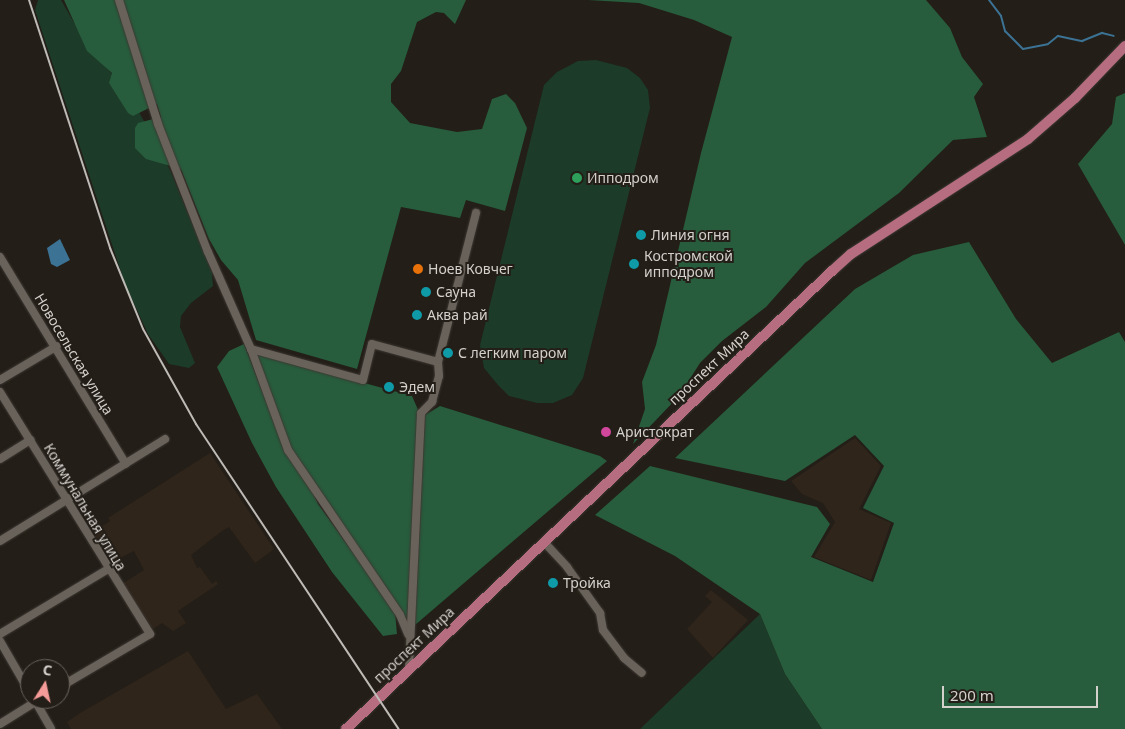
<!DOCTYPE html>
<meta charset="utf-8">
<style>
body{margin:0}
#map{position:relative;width:1125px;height:729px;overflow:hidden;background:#231e17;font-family:"Noto Sans",sans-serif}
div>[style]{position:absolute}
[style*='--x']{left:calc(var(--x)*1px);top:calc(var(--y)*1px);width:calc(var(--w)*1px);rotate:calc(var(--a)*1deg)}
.built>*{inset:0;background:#2f251b}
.green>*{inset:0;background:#1c3b28}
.forest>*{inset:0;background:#275c3c}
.water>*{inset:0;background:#3c7294}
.stream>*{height:2px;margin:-1px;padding:0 1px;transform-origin:1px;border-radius:1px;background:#3c7294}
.roads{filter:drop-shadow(0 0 1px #3d3834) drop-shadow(0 0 1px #3d3834)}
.minor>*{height:8px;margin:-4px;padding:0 4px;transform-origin:4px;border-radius:4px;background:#69625a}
.major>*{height:10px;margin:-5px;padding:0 5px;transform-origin:5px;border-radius:5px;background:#b66d7f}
.rail>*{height:2px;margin:-1px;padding:0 1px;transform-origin:1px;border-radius:1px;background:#bebab6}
.dots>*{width:14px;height:14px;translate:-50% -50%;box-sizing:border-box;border:2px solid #231e17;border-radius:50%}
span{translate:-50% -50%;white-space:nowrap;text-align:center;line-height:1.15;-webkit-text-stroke:4px #231e17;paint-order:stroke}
.poi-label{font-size:14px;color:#d4d0cc}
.left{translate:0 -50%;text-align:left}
.street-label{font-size:14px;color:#d4d0cc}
.north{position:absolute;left:20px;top:659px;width:50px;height:50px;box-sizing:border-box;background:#231e17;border:1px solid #6a655f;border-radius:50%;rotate:10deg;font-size:14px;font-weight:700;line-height:20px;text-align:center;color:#d4d0cc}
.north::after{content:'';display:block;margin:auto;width:18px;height:22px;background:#f59b98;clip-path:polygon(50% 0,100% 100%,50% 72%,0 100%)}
.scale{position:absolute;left:942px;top:686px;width:156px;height:22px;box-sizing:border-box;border:2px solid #d4d0cc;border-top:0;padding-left:6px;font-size:15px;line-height:18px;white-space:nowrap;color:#d4d0cc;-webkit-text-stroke:4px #231e17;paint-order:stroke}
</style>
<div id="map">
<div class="built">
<div style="clip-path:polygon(855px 438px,881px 466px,859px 509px,891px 523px,871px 580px,814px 557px,835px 522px,823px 503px,802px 494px,791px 481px)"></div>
<div style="clip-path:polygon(210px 453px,274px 549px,255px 563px,229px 527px,222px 531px,191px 555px,197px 568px,200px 567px,212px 584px,216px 581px,218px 584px,178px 611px,186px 623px,173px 631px,162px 623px,153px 629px,122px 584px,144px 570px,134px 551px,108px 564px,90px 535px,110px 521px,108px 518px)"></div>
<div style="clip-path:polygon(711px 590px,748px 620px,713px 658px,687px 629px,712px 602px,705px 596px)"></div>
<div style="clip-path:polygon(188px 651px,226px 709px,257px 694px,282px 729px,71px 729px,67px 722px,80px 713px)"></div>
</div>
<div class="green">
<div style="clip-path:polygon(38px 0,61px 0,88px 47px,129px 93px,170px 170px,212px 273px,213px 286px,191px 303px,181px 316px,180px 327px,195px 363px,189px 368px,169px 364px,148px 334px,125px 284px,35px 10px)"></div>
<div style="clip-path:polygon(596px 60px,627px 68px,640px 78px,648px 90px,650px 108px,583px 378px,572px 395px,553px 403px,537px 403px,509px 396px,498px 385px,484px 368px,480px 345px,544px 85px,557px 72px,578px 61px)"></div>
<div style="clip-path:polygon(760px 614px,785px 674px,822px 729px,640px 729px)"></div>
</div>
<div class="forest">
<div style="clip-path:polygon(64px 0,466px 0,455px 24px,444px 13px,436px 12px,417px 22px,401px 71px,391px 84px,391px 102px,410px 123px,457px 132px,482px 129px,492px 99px,506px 94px,515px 103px,527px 128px,505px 211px,466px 200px,460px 218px,401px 207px,357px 369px,256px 340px,238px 280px,221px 260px,209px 239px,181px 169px,146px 159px,135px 148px,135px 128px,138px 123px,161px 117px,157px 104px,133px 116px,128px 113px,109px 83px,112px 73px,87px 51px)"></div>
<div style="clip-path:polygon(588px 0,926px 0,950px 28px,962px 57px,983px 84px,974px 97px,987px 137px,953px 140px,899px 193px,805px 263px,766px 307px,722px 341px,700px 363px,679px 396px,633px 444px,645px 409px,642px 382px,656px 345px,701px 153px,732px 37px,694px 20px,639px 3px)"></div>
<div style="clip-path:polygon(1125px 93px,1125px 245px,1078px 164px,1112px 124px,1116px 97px)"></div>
<div style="clip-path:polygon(969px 242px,1016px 319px,1052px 363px,1119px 332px,1125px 342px,1125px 729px,822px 729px,785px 674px,760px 614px,675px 556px,595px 515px,650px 466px,817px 507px,830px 524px,811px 557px,873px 582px,894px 523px,863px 508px,884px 466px,855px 435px,785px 481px,675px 458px,855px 289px,913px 255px)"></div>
<div style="clip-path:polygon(244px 344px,286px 453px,310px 487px,318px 504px,395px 611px,397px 634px,383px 636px,332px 572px,276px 487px,252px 443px,217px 367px,229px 351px)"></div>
<div style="clip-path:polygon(254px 353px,412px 396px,419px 412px,407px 622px,290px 449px)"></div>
<div style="clip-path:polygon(440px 406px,600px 456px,607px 461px,415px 625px,425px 415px)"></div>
</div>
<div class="water">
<div style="clip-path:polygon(60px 239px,70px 260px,57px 267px,51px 264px,47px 248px)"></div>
</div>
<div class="stream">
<div style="--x:989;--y:0;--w:20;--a:53"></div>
<div style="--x:1001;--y:16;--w:16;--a:75"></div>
<div style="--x:1005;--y:31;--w:25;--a:45"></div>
<div style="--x:1023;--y:49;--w:25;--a:-11"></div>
<div style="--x:1048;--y:44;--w:13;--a:-39"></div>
<div style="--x:1058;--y:36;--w:25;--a:12"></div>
<div style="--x:1082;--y:41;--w:22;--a:-22"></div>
<div style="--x:1102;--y:33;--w:12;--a:14"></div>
</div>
<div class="roads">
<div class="minor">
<div style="--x:119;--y:0;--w:130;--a:72.5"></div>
<div style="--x:158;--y:124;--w:137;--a:68.7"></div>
<div style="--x:208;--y:252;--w:106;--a:66.1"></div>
<div style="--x:251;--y:349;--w:116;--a:15.5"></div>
<div style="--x:363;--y:380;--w:37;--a:-76"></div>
<div style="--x:372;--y:344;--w:68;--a:15.3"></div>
<div style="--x:0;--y:257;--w:242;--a:58.7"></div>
<div style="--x:251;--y:349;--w:108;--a:69.9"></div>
<div style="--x:288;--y:450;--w:199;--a:55.8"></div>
<div style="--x:400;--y:615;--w:21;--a:67"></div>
<div style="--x:0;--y:380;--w:66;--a:-30.8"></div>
<div style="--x:0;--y:392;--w:285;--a:58.2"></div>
<div style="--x:150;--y:634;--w:104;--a:149.5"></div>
<div style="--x:0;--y:459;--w:36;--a:-32"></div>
<div style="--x:0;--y:541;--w:194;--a:-31.7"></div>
<div style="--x:544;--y:542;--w:34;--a:47"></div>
<div style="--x:567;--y:567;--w:57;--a:54.3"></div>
<div style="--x:600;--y:613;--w:17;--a:80"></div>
<div style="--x:603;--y:630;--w:35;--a:53"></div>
<div style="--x:624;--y:658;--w:23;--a:40"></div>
<div style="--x:0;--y:634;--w:126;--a:-31"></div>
<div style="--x:0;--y:641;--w:60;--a:60"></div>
<div style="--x:409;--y:668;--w:255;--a:-87.3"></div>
<div style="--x:421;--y:413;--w:16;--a:-45"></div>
<div style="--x:432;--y:402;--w:27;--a:-75"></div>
<div style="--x:439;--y:376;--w:14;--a:-94"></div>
<div style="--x:438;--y:362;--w:154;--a:-75.7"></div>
<div style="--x:34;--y:699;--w:34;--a:60"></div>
<div style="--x:0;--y:724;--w:47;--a:-32"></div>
</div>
<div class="major">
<div style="--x:346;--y:729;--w:668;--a:-43.3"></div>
<div style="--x:832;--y:271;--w:25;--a:-42"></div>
<div style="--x:851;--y:254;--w:211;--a:-33"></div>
<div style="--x:1028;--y:139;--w:62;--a:-41.1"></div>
<div style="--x:1075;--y:98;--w:72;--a:-46.1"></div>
</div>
</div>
<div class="rail">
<div style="--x:29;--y:0;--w:261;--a:71.9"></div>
<div style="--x:110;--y:248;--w:87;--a:67.8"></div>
<div style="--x:143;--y:329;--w:109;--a:60.8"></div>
<div style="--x:196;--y:424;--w:366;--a:56.4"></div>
</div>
<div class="dots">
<div style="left:577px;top:178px;background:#2e9e5b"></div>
<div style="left:641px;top:235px;background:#0f9aa8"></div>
<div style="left:634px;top:264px;background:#0f9aa8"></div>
<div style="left:418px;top:269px;background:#e8710a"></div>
<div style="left:426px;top:292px;background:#0f9aa8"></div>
<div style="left:417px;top:315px;background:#0f9aa8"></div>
<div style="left:448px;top:353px;background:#0f9aa8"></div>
<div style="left:389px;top:387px;background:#0f9aa8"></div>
<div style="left:606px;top:432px;background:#d1479c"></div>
<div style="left:553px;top:583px;background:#0f9aa8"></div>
</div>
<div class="poi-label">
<span class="left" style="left:587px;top:178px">Ипподром</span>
<span class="left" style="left:651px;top:235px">Линия огня</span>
<span class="left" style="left:644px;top:264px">Костромской<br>ипподром</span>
<span class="left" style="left:428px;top:269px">Ноев Ковчег</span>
<span class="left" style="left:436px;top:292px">Сауна</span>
<span class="left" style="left:427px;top:315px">Аква рай</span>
<span class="left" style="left:458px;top:353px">С легким паром</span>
<span class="left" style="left:399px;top:387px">Эдем</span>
<span class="left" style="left:616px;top:432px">Аристократ</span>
<span class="left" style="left:563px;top:583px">Тройка</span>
</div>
<div class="street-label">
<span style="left:74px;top:354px;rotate:59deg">Новосельская улица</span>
<span style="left:709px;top:367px;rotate:-43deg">проспект Мира</span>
<span style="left:85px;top:507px;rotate:59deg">Коммунальная улица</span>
<span style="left:414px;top:645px;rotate:-43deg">проспект Мира</span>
</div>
<div class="north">С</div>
<div class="scale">200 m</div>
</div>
